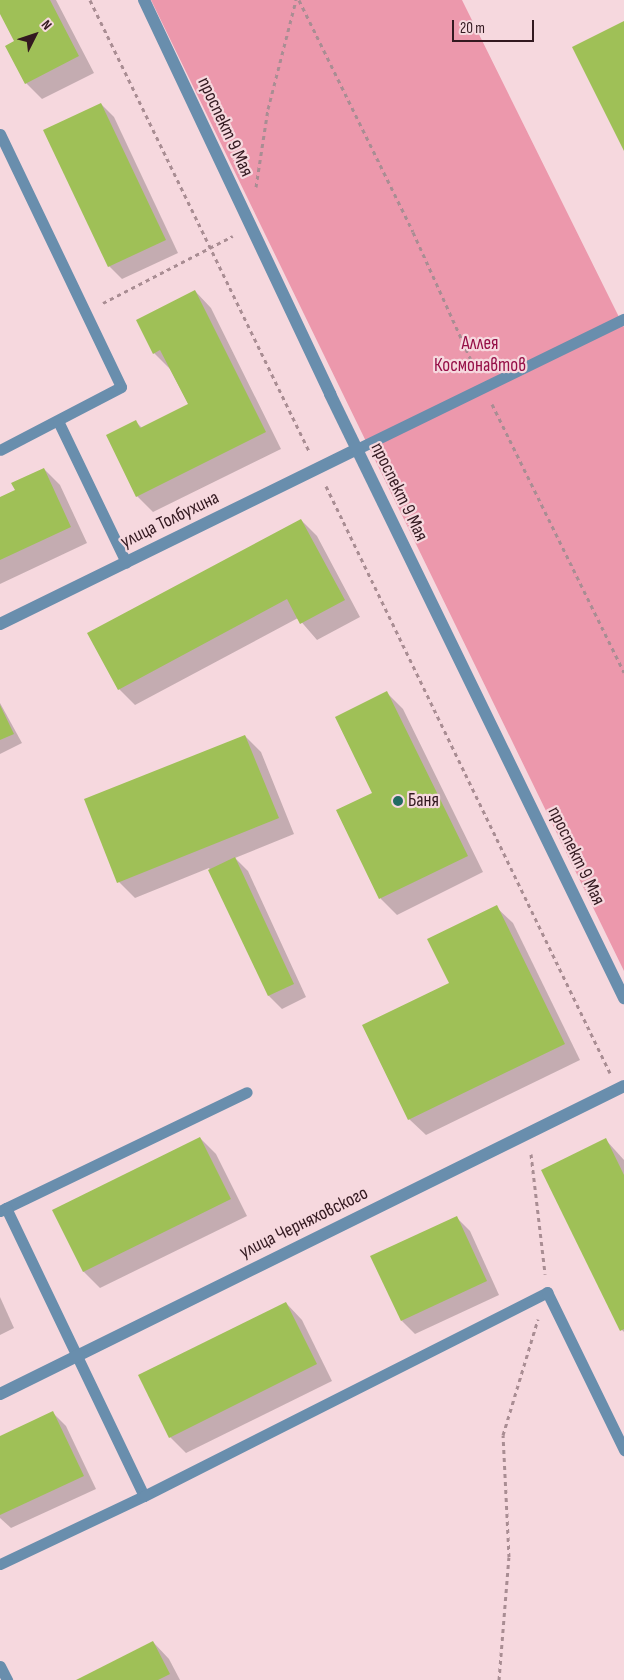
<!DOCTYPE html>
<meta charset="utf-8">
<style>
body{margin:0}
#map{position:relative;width:624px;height:1680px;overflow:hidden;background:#f6d8de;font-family:"Sofia Sans Condensed",sans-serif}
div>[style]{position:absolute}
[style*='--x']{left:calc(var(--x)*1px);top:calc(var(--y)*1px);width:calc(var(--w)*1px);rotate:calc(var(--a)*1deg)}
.green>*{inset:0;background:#ec98ac}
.shadow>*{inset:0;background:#0003}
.building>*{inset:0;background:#9fc057}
.path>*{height:3px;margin-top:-1.5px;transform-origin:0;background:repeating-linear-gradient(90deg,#a98d93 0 4px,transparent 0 8px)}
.service>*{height:11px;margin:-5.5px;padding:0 5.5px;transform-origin:5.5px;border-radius:5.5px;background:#698ead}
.minor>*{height:12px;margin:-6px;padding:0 6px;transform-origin:6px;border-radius:6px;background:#698ead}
.tertiary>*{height:12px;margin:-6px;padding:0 6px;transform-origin:6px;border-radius:6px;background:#698ead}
.dots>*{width:14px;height:14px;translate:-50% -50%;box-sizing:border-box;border:2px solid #f6d8de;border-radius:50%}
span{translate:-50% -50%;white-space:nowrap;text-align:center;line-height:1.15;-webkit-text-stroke:4.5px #f6d8de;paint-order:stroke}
.street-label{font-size:19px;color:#331920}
.park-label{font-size:19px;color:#960f47}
.poi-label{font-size:19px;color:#331920}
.left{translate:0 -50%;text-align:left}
.north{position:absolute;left:10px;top:10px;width:50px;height:50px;-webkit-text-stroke:4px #f6d8de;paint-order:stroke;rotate:49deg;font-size:14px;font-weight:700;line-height:20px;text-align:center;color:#331920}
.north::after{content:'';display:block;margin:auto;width:18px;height:22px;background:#331920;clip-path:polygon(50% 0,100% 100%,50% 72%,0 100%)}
.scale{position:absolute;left:452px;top:20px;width:82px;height:22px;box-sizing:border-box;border:2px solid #331920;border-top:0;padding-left:6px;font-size:15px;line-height:18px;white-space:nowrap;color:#331920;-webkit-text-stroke:4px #f6d8de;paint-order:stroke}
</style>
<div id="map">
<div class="green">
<div style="clip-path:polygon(151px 0,462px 0,612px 303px,624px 327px,624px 971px)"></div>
</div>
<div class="shadow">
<div style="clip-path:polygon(0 0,56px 0,94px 73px,42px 99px,26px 83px,16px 42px,0 12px)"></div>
<div style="clip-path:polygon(101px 104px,114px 117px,178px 253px,122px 279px,109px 266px)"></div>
<div style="clip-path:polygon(195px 291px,211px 308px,281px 449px,153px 512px,137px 496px,136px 422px,142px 428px,189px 405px,170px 369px,154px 353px)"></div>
<div style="clip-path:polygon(44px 469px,60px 485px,87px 543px,0 584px,0 499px,17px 491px)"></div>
<div style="clip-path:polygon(301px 520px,317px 536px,360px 617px,317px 640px,298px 618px,135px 705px,119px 689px)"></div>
<div style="clip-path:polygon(387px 693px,403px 709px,483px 872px,397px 915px,381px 899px,337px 811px,374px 793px)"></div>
<div style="clip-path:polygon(0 703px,22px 743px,0 754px)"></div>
<div style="clip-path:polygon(245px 736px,261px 752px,294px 834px,235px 858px,248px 871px,306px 997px,282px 1009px,269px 996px,209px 868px,135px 898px,119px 882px)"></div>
<div style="clip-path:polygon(496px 907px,513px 923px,580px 1060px,426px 1135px,409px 1119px,450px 984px)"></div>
<div style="clip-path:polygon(200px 1138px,216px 1154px,247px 1216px,100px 1288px,84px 1272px,54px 1210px)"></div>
<div style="clip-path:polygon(605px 1139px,624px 1160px,624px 1332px,622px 1330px)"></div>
<div style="clip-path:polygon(457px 1218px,470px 1231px,499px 1295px,415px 1334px,402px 1321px)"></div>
<div style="clip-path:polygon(0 1297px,14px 1328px,0 1335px)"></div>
<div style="clip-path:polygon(286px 1303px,302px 1320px,332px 1381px,186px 1453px,170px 1437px)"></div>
<div style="clip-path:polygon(53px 1413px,66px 1426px,96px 1489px,11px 1528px,0 1518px,0 1437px)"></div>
<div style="clip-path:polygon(153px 1642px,169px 1659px,180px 1680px,80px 1680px)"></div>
</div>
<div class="building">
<div style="clip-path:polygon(0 0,50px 0,79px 56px,25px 84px,5px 46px,14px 41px,0 14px)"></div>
<div style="clip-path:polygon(624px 21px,624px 151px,572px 47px)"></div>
<div style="clip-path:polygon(101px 103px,166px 240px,108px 267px,43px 130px)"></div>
<div style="clip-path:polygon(195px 290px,266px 432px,136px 497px,106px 435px,136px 420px,140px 428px,188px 404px,160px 350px,153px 354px,136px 320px)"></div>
<div style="clip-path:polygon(44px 468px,71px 527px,0 560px,0 497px,15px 490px,11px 483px)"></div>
<div style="clip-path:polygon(301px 519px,345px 600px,300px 624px,287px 599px,118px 690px,87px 633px)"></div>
<div style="clip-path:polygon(387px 691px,468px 856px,379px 899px,336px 810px,372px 793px,335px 717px)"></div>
<div style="clip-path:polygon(0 705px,14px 734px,0 740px)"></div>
<div style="clip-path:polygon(245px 735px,279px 818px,117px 883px,84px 799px)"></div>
<div style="clip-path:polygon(235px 857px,294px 984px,268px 996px,208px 870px)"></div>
<div style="clip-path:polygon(497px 905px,565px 1044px,408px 1120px,362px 1025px,449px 983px,427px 939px)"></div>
<div style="clip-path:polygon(200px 1137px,231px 1199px,83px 1272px,52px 1210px)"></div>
<div style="clip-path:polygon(606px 1138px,624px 1175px,624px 1329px,620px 1331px,541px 1170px)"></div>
<div style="clip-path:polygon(457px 1216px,487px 1281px,401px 1321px,370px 1256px)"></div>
<div style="clip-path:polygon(286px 1302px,317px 1364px,169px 1438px,138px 1375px)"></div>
<div style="clip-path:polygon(53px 1411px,84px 1476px,0 1515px,0 1436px)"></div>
<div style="clip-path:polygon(153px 1641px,170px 1674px,158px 1680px,76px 1680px)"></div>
</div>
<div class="path">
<div style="--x:90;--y:0;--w:501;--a:64.1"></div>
<div style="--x:299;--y:0;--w:258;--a:63.8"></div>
<div style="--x:413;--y:232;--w:153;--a:65.6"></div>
<div style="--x:256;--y:187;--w:79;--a:-81.3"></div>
<div style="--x:268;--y:109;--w:113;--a:-75.6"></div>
<div style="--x:103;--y:303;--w:146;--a:-27.3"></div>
<div style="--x:492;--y:404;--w:299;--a:63.8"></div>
<div style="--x:326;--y:486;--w:652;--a:64.18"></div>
<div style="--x:531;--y:1154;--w:121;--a:83.3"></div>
<div style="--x:499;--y:1680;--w:123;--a:-85.4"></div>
<div style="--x:509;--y:1557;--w:122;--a:-92.8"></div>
<div style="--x:503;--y:1435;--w:121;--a:-73.2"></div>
</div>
<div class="service">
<div style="--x:0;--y:134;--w:280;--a:64.4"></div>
<div style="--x:121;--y:387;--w:136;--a:152.5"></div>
<div style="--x:58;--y:421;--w:157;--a:64.3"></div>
<div style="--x:357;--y:449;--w:297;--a:-26"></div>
<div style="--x:6;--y:1208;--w:267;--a:-25.7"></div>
<div style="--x:0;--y:1211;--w:7;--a:-27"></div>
<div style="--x:6;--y:1208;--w:319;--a:64.4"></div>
<div style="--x:0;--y:1564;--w:159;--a:-25.3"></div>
<div style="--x:144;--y:1496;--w:452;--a:-26.8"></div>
<div style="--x:547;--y:1292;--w:176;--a:64"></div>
<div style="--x:0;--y:1666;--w:16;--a:63"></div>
</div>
<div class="minor">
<div style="--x:0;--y:624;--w:398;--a:-26.1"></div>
</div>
<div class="tertiary">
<div style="--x:144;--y:0;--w:436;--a:64.7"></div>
<div style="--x:330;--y:394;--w:672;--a:64.05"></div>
<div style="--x:0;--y:1394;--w:696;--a:-26.27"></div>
</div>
<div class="dots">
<div style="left:398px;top:801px;background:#226b62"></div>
</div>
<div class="street-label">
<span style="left:225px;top:127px;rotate:65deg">проспект 9 Мая</span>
<span style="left:399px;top:492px;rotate:64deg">проспект 9 Мая</span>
<span style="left:170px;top:520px;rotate:-26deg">улица Толбухина</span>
<span style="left:576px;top:856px;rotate:64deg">проспект 9 Мая</span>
<span style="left:304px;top:1223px;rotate:-26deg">улица Черняховского</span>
</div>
<div class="park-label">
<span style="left:480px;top:355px">Аллея<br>Космонавтов</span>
</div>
<div class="poi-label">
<span class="left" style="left:408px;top:801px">Баня</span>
</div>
<div class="north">N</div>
<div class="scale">20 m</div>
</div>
